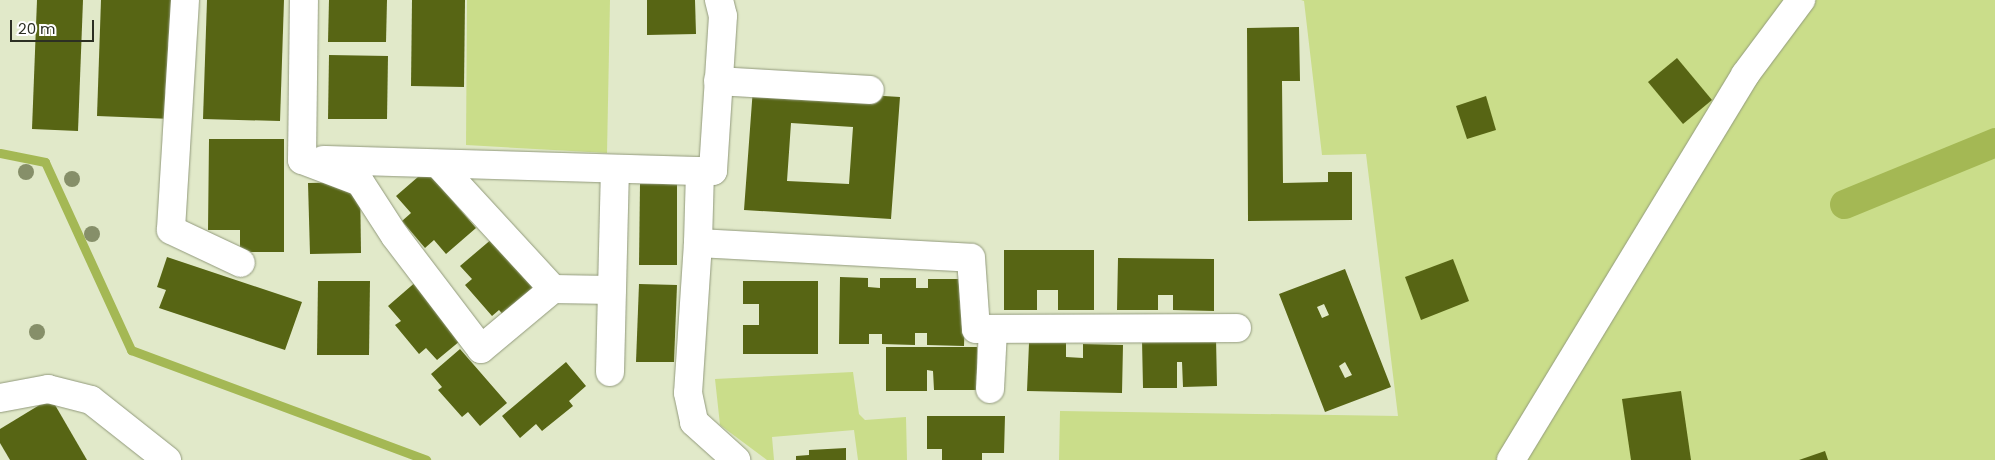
<!DOCTYPE html>
<style>
body{margin:0}
#map{position:relative;width:1995px;height:460px;overflow:hidden;background:#e1e9c9;font-family:Poppins,sans-serif}
div>[style]{position:absolute}
[style*='--x']{left:calc(var(--x)*1px);top:calc(var(--y)*1px);width:calc(var(--w)*1px);rotate:calc(var(--a)*1deg)}
.green>*{inset:0;background:#cadd8a}
.stream>*{height:9px;margin:-4.5px;padding:0 4.5px;transform-origin:4.5px;border-radius:4.5px;background:#a4b854}
.canal>*{height:29px;margin:-14.5px;padding:0 14.5px;transform-origin:14.5px;border-radius:14.5px;background:#a4b854}
.building>*{inset:0;background:#576514}
.roads{filter:drop-shadow(0 0 1px #929a7c) drop-shadow(0 0 1px #929a7c)}
.minor>*{height:28px;margin:-14px;padding:0 14px;transform-origin:14px;border-radius:14px;background:#fff}
.trees>*{width:16px;height:16px;margin:-8px;border-radius:50%;background:#868f69}
span{translate:-50% -50%;white-space:nowrap;text-align:center;line-height:1.15;-webkit-text-stroke:5px #fff;paint-order:stroke}
.scale{position:absolute;left:10px;top:20px;width:84px;height:22px;box-sizing:border-box;border:2px solid #2c2f23;border-top:0;padding-left:6px;font-size:15px;line-height:18px;white-space:nowrap;color:#2c2f23;-webkit-text-stroke:4px #fff;paint-order:stroke}
</style>
<div id="map">
<div class="green">
<div style="clip-path:polygon(467px 0,610px 0,607px 153px,466px 145px)"></div>
<div style="clip-path:polygon(1301px 0,1995px 0,1995px 460px,1059px 460px,1060px 411px,1398px 416px,1366px 154px,1322px 155px,1304px 1px)"></div>
<div style="clip-path:polygon(853px 372px,859px 414px,865px 420px,906px 417px,907px 460px,858px 460px,854px 430px,772px 437px,774px 460px,767px 460px,720px 425px,715px 379px)"></div>
</div>
<div class="stream">
<div style="--x:0;--y:153;--w:46;--a:11.3"></div>
<div style="--x:45;--y:162;--w:207;--a:65.4"></div>
<div style="--x:131;--y:350;--w:315;--a:20.4"></div>
</div>
<div class="canal">
<div style="--x:1844;--y:204;--w:163;--a:-22.3"></div>
</div>
<div class="building">
<div style="clip-path:polygon(37px 0,83px 0,78px 131px,32px 129px)"></div>
<div style="clip-path:polygon(101px 0,177px 0,172px 119px,97px 116px)"></div>
<div style="clip-path:polygon(207px 0,284px 0,280px 121px,203px 119px)"></div>
<div style="clip-path:polygon(329px 0,387px 0,386px 42px,328px 42px)"></div>
<div style="clip-path:polygon(412px 0,465px 0,464px 87px,411px 86px)"></div>
<div style="clip-path:polygon(647px 0,695px 0,696px 34px,647px 35px)"></div>
<div style="clip-path:polygon(1299px 27px,1300px 81px,1282px 81px,1283px 183px,1328px 182px,1328px 172px,1352px 172px,1352px 220px,1248px 221px,1247px 28px)"></div>
<div style="clip-path:polygon(329px 55px,388px 56px,387px 119px,328px 119px)"></div>
<div style="clip-path:polygon(1677px 58px,1712px 100px,1683px 124px,1648px 82px)"></div>
<div style="clip-path:polygon(evenodd,753px 88px,900px 97px,891px 219px,744px 210px,753px 88px,791px 123px,853px 127px,849px 184px,787px 181px,791px 123px)"></div>
<div style="clip-path:polygon(1486px 96px,1496px 130px,1467px 139px,1456px 106px)"></div>
<div style="clip-path:polygon(209px 139px,284px 139px,284px 252px,240px 252px,240px 230px,208px 230px)"></div>
<div style="clip-path:polygon(426px 170px,476px 228px,446px 254px,434px 240px,425px 248px,402px 221px,411px 213px,396px 196px)"></div>
<div style="clip-path:polygon(360px 182px,361px 253px,310px 254px,308px 183px)"></div>
<div style="clip-path:polygon(640px 184px,677px 184px,677px 265px,639px 265px)"></div>
<div style="clip-path:polygon(493px 238px,546px 299px,513px 326px,499px 310px,492px 316px,465px 285px,472px 279px,460px 266px)"></div>
<div style="clip-path:polygon(1004px 250px,1094px 250px,1094px 310px,1058px 310px,1058px 290px,1037px 290px,1037px 310px,1004px 310px)"></div>
<div style="clip-path:polygon(167px 257px,302px 302px,285px 350px,159px 308px,166px 290px,157px 287px)"></div>
<div style="clip-path:polygon(1118px 258px,1214px 259px,1214px 311px,1173px 310px,1173px 295px,1158px 295px,1158px 310px,1117px 310px)"></div>
<div style="clip-path:polygon(1453px 259px,1469px 301px,1421px 320px,1405px 277px)"></div>
<div style="clip-path:polygon(evenodd,1345px 269px,1391px 387px,1325px 412px,1279px 294px,1345px 269px,1324px 304px,1329px 315px,1322px 318px,1317px 307px,1324px 304px,1345px 269px,1345px 362px,1352px 375px,1345px 378px,1339px 366px,1345px 362px)"></div>
<div style="clip-path:polygon(840px 277px,868px 278px,868px 287px,880px 288px,880px 278px,916px 278px,916px 288px,928px 288px,928px 279px,966px 279px,964px 346px,927px 345px,927px 333px,915px 333px,915px 345px,882px 344px,882px 334px,869px 334px,869px 344px,839px 344px)"></div>
<div style="clip-path:polygon(418px 280px,466px 336px,437px 360px,426px 348px,419px 354px,395px 325px,401px 321px,388px 306px)"></div>
<div style="clip-path:polygon(318px 281px,370px 281px,369px 355px,317px 355px)"></div>
<div style="clip-path:polygon(743px 281px,818px 281px,818px 354px,743px 354px,743px 325px,759px 325px,759px 304px,743px 304px)"></div>
<div style="clip-path:polygon(639px 284px,677px 285px,674px 362px,636px 362px)"></div>
<div style="clip-path:polygon(1216px 338px,1217px 386px,1183px 387px,1182px 362px,1177px 362px,1177px 388px,1143px 388px,1142px 340px)"></div>
<div style="clip-path:polygon(1029px 343px,1066px 343px,1066px 357px,1083px 358px,1083px 344px,1123px 345px,1122px 393px,1027px 391px)"></div>
<div style="clip-path:polygon(886px 347px,977px 347px,977px 390px,934px 390px,933px 371px,927px 370px,927px 391px,886px 391px)"></div>
<div style="clip-path:polygon(460px 349px,507px 403px,480px 426px,468px 412px,462px 417px,438px 390px,442px 387px,431px 374px)"></div>
<div style="clip-path:polygon(566px 362px,586px 386px,569px 401px,573px 406px,542px 431px,536px 424px,520px 438px,502px 416px)"></div>
<div style="clip-path:polygon(1681px 391px,1691px 460px,1631px 460px,1622px 399px)"></div>
<div style="clip-path:polygon(51px 398px,87px 460px,10px 460px,0 443px,0 429px)"></div>
<div style="clip-path:polygon(927px 416px,1005px 416px,1004px 453px,982px 453px,982px 460px,942px 460px,942px 449px,927px 449px)"></div>
<div style="clip-path:polygon(846px 448px,846px 460px,796px 460px,796px 456px,809px 455px,809px 450px)"></div>
<div style="clip-path:polygon(1825px 451px,1828px 460px,1799px 460px)"></div>
</div>
<div class="roads">
<div class="minor">
<div style="--x:185;--y:0;--w:230;--a:93.5"></div>
<div style="--x:171;--y:230;--w:77;--a:25.2"></div>
<div style="--x:719;--y:0;--w:16;--a:76"></div>
<div style="--x:723;--y:16;--w:155;--a:93.7"></div>
<div style="--x:713;--y:171;--w:13;--a:180"></div>
<div style="--x:700;--y:171;--w:72;--a:91.6"></div>
<div style="--x:698;--y:243;--w:273;--a:3.1"></div>
<div style="--x:971;--y:258;--w:71;--a:86"></div>
<div style="--x:976;--y:329;--w:261;--a:-0.2"></div>
<div style="--x:718;--y:81;--w:152;--a:3.4"></div>
<div style="--x:302;--y:160;--w:62;--a:20.8"></div>
<div style="--x:360;--y:182;--w:64;--a:57.1"></div>
<div style="--x:395;--y:236;--w:142;--a:52.7"></div>
<div style="--x:481;--y:349;--w:94;--a:-39.8"></div>
<div style="--x:553;--y:289;--w:170;--a:-132.6"></div>
<div style="--x:302;--y:160;--w:160;--a:-89.3"></div>
<div style="--x:323;--y:160;--w:377;--a:1.7"></div>
<div style="--x:698;--y:243;--w:150;--a:93.8"></div>
<div style="--x:688;--y:393;--w:30;--a:78"></div>
<div style="--x:694;--y:422;--w:57;--a:42.1"></div>
<div style="--x:553;--y:289;--w:59;--a:1"></div>
<div style="--x:610;--y:372;--w:203;--a:-88.6"></div>
<div style="--x:990;--y:389;--w:60;--a:-87.1"></div>
<div style="--x:0;--y:398;--w:49;--a:-10.6"></div>
<div style="--x:48;--y:389;--w:44;--a:14.3"></div>
<div style="--x:91;--y:400;--w:97;--a:38.3"></div>
<div style="--x:1511;--y:460;--w:451;--a:-58.7"></div>
<div style="--x:1745;--y:75;--w:94;--a:-53.3"></div>
</div>
</div>
<div class="trees">
<div style="left:26px;top:172px"></div>
<div style="left:72px;top:179px"></div>
<div style="left:92px;top:234px"></div>
<div style="left:37px;top:332px"></div>
</div>
<div class="scale">20 m</div>
</div>
